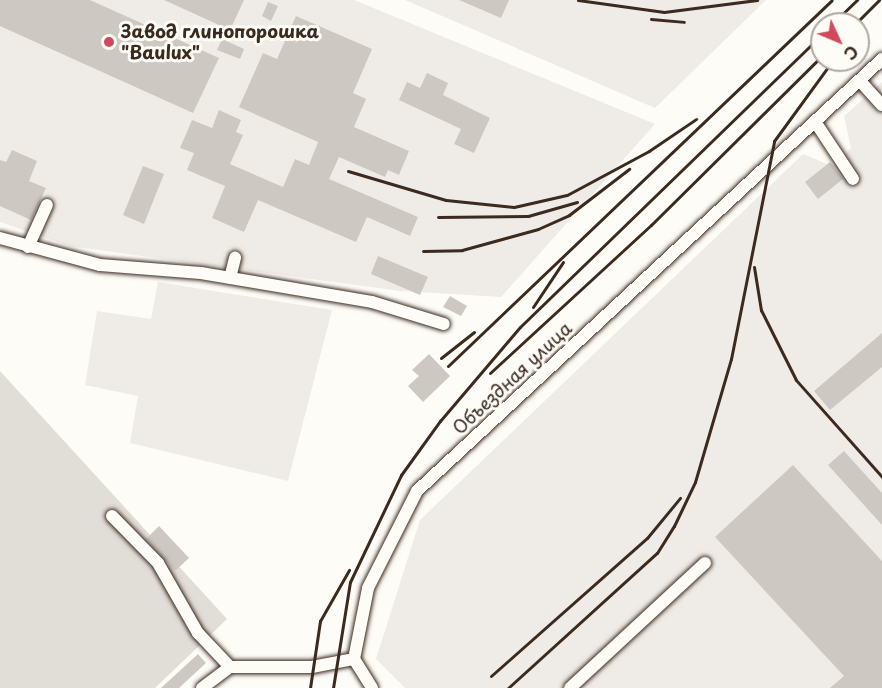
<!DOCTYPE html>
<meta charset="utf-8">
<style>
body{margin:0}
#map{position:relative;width:882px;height:688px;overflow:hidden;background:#fdfcf7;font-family:"Playpen Sans",sans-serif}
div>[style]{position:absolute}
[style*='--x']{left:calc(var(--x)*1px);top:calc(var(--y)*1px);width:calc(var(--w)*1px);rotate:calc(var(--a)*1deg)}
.built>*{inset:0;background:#efece7}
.green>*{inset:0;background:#e1ded7}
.building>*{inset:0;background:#cdc8c2}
.roads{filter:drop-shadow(0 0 2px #3b2a1e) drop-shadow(0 0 2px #3b2a1e)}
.minor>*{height:12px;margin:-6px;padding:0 6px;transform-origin:6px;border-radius:6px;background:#fdfcf7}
.rail>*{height:3px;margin:-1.5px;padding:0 1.5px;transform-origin:1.5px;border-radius:1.5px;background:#3b2a1e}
.dots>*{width:16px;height:16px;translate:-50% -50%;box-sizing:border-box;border:3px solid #fdfcf7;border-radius:50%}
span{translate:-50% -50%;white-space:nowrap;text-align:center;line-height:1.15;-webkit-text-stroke:6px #fdfcf7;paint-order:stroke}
.poi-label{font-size:18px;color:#3b2a1e;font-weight:700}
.left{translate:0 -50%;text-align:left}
.street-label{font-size:18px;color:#3b2a1e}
.north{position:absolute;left:810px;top:12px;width:60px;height:60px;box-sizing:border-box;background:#fdfcf7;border:2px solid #afa8a0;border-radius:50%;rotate:134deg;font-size:16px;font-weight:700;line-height:24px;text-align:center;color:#3b2a1e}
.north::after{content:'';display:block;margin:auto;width:21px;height:27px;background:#d1495b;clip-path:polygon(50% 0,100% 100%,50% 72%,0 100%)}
</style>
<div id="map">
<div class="built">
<div style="clip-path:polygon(0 0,354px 0,655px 124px,501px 297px,400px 291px,69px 246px,0 222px)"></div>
<div style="clip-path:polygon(405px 0,766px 0,655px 108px)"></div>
<div style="clip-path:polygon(882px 82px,882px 688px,405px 688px,376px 659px,420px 520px,803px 154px,832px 166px,851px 148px,844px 116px)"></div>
<div style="clip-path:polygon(158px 282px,332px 310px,288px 481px,130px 443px,138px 396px,85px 385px,97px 311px,151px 319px)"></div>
</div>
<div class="green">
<div style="clip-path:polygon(0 371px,227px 619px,155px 688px,0 688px)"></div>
</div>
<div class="building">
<div style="clip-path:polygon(0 0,90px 0,219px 58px,193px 113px,0 26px)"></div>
<div style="clip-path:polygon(164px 0,244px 0,230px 30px)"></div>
<div style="clip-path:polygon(459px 0,509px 0,501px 18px)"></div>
<div style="clip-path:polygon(268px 2px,278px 6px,271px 21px,262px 16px)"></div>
<div style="clip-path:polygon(296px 16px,372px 49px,353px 93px,366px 99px,354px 127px,409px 151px,399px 175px,388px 170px,385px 177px,339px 157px,329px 179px,418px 217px,410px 236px,367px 217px,356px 242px,258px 200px,244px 232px,212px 218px,225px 186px,187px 170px,194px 153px,180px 148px,192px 120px,212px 128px,219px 110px,241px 120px,236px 132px,243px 135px,230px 164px,283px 187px,295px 159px,309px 165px,318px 142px,239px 107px,263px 53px,277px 59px)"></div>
<div style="clip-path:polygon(222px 39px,244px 49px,240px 59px,217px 50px)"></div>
<div style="clip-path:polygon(427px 73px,448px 83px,443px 95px,490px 118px,474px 153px,454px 144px,461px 129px,399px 100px,407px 82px,420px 88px)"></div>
<div style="clip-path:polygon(12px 150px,37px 161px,29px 181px,46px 188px,31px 220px,0 206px,0 160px,6px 162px)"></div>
<div style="clip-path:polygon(830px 162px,843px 179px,818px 199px,805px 182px)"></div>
<div style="clip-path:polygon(143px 166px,164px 174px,144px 224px,123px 215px)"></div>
<div style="clip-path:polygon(378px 256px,428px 277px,420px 295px,371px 274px)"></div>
<div style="clip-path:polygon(450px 296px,467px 306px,461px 316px,443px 307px)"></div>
<div style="clip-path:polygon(882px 333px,882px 367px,830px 410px,814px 391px)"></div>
<div style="clip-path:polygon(429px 354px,450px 376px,423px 402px,408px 386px,419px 376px,412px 370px)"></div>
<div style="clip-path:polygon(844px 451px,882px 493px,882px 525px,828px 465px)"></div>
<div style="clip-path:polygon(793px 465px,882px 561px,882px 688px,830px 688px,844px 676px,715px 537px)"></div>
<div style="clip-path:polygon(159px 526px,189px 558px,175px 571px,146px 539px)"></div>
<div style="clip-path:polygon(198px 654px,206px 663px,179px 688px,161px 688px)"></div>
</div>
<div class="roads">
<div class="minor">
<div style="--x:861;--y:82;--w:31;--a:48"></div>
<div style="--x:816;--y:123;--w:67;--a:56.5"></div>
<div style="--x:0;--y:238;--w:104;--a:15.1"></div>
<div style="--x:100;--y:265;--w:101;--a:4.5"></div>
<div style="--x:201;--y:273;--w:173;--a:9.6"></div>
<div style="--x:372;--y:302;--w:75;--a:17"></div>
<div style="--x:28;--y:247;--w:46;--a:-65.7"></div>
<div style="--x:230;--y:278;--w:21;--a:-76"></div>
<div style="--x:112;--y:516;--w:66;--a:45.6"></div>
<div style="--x:158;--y:563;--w:81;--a:60.3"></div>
<div style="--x:198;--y:633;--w:47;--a:46.7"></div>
<div style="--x:354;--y:659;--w:34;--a:58"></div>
<div style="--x:202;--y:688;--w:35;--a:-37"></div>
<div style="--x:230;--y:667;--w:82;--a:0"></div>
<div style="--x:312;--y:667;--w:43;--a:-10.8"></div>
<div style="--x:354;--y:659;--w:72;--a:-78.8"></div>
<div style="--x:368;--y:588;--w:109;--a:-63.2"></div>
<div style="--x:417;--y:491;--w:635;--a:-42.89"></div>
<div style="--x:570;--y:688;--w:184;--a:-42.8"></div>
</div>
</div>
<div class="rail">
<div style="--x:578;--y:0;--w:87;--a:7.9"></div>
<div style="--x:664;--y:12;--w:94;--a:-7.4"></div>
<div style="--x:651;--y:19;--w:33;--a:5"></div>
<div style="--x:832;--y:24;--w:35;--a:-44"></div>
<div style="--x:855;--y:24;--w:34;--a:-45"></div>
<div style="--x:348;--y:171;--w:102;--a:16.5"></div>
<div style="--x:446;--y:200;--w:68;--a:5.9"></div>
<div style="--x:514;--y:207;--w:54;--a:-12.8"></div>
<div style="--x:567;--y:195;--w:93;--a:-28.2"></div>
<div style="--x:649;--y:151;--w:57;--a:-34.2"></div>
<div style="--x:438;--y:217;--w:90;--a:-0.6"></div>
<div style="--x:528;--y:216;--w:51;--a:-15.9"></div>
<div style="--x:423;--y:251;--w:39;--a:-1"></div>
<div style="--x:462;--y:250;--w:79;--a:-15.4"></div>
<div style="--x:538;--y:229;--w:34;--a:-24"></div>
<div style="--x:569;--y:215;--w:76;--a:-37.5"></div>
<div style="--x:754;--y:267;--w:44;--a:80.8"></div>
<div style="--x:761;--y:310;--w:78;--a:63.4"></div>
<div style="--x:796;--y:380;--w:130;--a:48.4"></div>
<div style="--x:533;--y:307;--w:54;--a:-56.3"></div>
<div style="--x:441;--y:358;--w:42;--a:-38.2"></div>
<div style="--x:448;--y:366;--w:530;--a:-43.63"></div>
<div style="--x:490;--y:373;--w:219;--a:-42.6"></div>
<div style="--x:651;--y:225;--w:240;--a:-44.7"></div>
<div style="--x:491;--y:676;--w:208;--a:-41.5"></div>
<div style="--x:647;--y:538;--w:52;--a:-50.5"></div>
<div style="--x:310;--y:688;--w:68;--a:-81.5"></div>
<div style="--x:320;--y:621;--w:59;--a:-60.4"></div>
<div style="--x:333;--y:688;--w:107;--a:-80.9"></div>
<div style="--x:350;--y:582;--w:119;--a:-64.5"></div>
<div style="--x:401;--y:475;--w:67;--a:-54.2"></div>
<div style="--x:440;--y:421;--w:123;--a:-49.6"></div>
<div style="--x:520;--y:327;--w:421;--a:-44.1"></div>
<div style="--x:508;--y:688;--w:201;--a:-42.2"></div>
<div style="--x:657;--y:553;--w:32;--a:-58"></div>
<div style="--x:674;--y:526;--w:49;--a:-64.5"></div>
<div style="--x:695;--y:482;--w:128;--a:-73.7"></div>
<div style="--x:731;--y:359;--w:222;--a:-78.8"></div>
<div style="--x:774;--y:141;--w:100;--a:-53.9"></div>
</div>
<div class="dots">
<div style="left:109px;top:42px;background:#d1495b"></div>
</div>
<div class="poi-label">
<span class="left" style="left:121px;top:42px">Завод глинопорошка<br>"Baulux"</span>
</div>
<div class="street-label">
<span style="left:512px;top:378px;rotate:-43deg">Объездная улица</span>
</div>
<div class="north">С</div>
</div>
